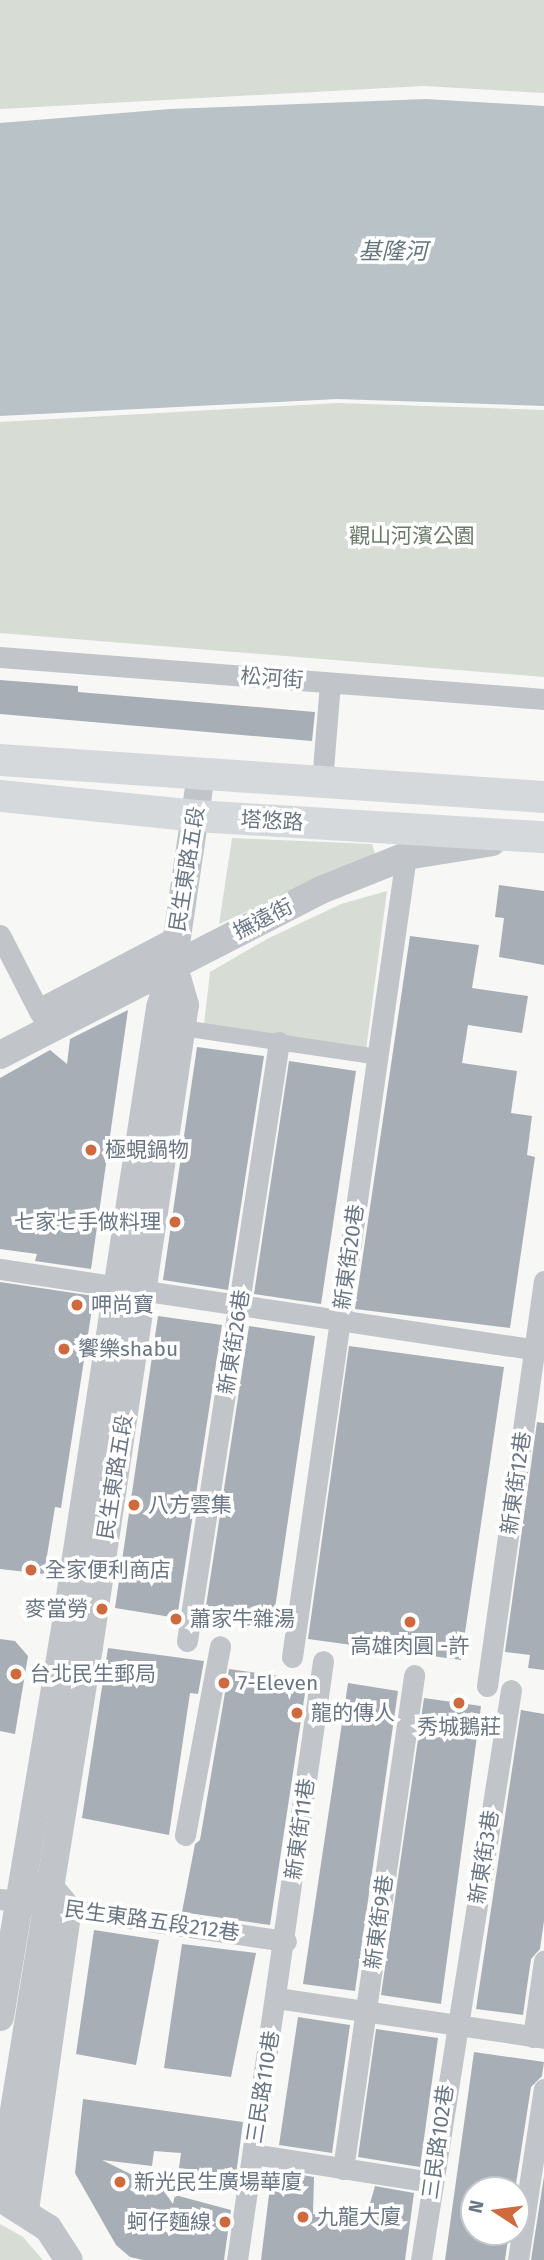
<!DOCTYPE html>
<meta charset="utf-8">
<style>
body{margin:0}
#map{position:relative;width:544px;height:2260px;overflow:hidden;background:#f7f8f5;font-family:"Fira Sans","Noto Sans TC",sans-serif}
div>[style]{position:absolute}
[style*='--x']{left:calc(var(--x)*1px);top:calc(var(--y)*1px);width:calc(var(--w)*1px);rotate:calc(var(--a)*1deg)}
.green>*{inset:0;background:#d7dcd5}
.water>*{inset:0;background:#b9c2c7}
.building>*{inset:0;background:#a8aeb5}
.pedestrian>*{height:16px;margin:-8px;padding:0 8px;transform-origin:8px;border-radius:8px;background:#c1c4c8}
.minor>*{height:21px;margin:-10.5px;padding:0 10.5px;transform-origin:10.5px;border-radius:10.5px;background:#c1c4c8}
.tertiary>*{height:28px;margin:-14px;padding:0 14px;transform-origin:14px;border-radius:14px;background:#c1c4c8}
.secondary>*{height:32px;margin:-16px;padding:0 16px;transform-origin:16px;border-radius:16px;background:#d5d9dc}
.dots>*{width:19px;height:19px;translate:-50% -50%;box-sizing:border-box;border:4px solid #fff;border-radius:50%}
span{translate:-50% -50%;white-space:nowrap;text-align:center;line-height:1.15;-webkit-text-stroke:7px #fff;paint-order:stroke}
.park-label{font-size:21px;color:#6b7b68}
.street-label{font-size:21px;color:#6a7683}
.poi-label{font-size:21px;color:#6a7683}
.left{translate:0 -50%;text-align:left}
.right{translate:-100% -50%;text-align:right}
.water-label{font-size:23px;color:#66767f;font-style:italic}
.north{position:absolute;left:460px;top:2176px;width:70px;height:70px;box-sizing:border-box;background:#fff;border:2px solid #c3c8cd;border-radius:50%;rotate:283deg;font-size:19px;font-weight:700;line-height:28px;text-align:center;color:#6a7683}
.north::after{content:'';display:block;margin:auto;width:24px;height:32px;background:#cf6a3e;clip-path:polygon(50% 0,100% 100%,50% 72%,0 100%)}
</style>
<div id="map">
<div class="green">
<div style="clip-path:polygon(0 0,544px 0,544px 93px,423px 86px,0 109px)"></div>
<div style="clip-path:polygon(337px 403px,544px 410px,544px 677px,0 633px,0 422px)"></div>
<div style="clip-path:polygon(232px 838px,372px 844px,375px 854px,219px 924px)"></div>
<div style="clip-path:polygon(387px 891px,366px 1050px,204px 1024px,210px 972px,267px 939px,341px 904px)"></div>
<div style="clip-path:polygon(0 2224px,23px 2237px,43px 2260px,0 2260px)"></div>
</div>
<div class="water">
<div style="clip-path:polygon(426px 99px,544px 106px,544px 406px,337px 399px,0 416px,0 123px,170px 109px)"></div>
</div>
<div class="building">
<div style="clip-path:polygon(0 680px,78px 686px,78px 692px,315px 712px,312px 741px,0 714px)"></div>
<div style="clip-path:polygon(499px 885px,544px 891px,544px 965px,499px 957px,504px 918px,495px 917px)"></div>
<div style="clip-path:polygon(410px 936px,479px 945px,472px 988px,528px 996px,522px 1033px,468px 1025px,462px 1063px,517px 1071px,511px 1113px,532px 1116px,527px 1155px,535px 1157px,510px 1328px,355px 1309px)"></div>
<div style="clip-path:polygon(128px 1010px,91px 1269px,35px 1261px,37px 1254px,0 1249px,0 1078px,50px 1050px,67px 1064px,70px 1039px)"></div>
<div style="clip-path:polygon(197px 1047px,264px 1056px,228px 1290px,163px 1280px)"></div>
<div style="clip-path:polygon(289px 1061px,356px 1071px,321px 1304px,254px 1294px)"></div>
<div style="clip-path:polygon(0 1282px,94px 1296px,61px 1508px,55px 1507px,44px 1574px,0 1569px)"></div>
<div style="clip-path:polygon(158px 1316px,222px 1325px,177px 1618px,115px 1608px)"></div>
<div style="clip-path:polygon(249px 1326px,315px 1336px,272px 1629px,204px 1619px)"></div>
<div style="clip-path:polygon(349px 1346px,504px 1367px,461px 1660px,308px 1639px)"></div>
<div style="clip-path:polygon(537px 1422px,544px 1423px,544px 1670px,528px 1668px,530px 1655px,505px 1652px)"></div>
<div style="clip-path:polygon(0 1639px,15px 1641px,28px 1656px,15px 1734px,0 1731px)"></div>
<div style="clip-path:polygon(108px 1648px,204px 1661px,198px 1694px,190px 1693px,169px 1835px,82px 1818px)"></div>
<div style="clip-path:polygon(229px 1669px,307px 1680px,270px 1925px,182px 1912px,195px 1844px,200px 1840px)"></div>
<div style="clip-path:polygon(348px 1683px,398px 1691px,355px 1991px,303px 1984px)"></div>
<div style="clip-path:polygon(424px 1698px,481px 1706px,441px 2004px,381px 1995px)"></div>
<div style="clip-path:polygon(521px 1710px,544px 1714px,544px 1921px,540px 1949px,531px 1959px,523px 2015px,476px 2009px)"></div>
<div style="clip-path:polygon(94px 1930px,159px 1940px,136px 2065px,76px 2054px)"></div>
<div style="clip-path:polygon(182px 1944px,256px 1953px,231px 2077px,164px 2068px)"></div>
<div style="clip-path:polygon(298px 2017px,350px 2025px,332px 2153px,279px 2145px)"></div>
<div style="clip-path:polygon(376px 2029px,438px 2038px,420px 2167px,358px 2157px)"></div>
<div style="clip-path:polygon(474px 2052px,544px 2062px,542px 2076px,531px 2087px,515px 2190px,474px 2190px,474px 2232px,509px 2232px,505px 2260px,445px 2260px)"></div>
<div style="clip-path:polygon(83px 2099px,243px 2122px,236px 2175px,179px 2168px,181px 2153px,154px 2151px,152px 2166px,102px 2160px,163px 2190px,173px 2204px,175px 2195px,231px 2210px,224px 2260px,143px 2260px,130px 2257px,116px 2245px,75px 2173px)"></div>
<div style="clip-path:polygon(272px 2170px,314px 2177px,313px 2214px,365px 2221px,375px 2186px,414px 2193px,405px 2260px,261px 2260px)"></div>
<div style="clip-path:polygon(544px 2176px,544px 2260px,531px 2260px)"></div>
</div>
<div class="pedestrian">
<div style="--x:196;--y:1030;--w:184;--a:8.4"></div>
</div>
<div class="minor">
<div style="--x:0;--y:657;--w:546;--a:4.41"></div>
<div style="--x:322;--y:782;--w:99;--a:-85.4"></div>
<div style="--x:0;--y:935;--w:88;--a:62.9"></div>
<div style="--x:0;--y:1269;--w:550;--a:8.57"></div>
<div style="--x:187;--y:1641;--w:606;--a:-81.27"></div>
<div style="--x:292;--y:1657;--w:809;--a:-81.9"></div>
<div style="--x:487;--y:1686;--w:409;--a:-82"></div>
<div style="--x:185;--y:1835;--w:192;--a:-79.5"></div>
<div style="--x:0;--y:1899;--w:289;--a:8.4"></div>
<div style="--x:277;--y:1998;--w:270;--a:8.5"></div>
<div style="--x:533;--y:2037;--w:77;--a:-81.8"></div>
<div style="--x:253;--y:2154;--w:181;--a:8.9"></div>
<div style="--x:343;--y:2169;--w:499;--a:-81.8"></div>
<div style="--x:237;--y:2260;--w:605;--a:-81.83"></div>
<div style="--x:421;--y:2260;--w:577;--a:-81.03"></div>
<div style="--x:518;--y:2260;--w:173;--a:-81.4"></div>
</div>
<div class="tertiary">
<div style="--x:51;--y:1007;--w:140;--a:-27.7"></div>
<div style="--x:0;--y:1055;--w:361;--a:-27.2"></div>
<div style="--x:321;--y:890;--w:92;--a:-21.8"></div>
<div style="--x:406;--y:856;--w:87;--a:-9.2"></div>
<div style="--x:0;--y:2017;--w:420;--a:-80.5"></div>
<div style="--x:69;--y:1603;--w:602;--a:-81.3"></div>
<div style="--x:160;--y:1008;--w:46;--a:-73.5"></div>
<div style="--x:173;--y:964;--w:191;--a:-81.6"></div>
<div style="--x:0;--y:2197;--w:557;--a:-80.81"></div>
<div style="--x:89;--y:1647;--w:649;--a:-81.5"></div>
<div style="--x:185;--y:1005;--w:43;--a:-106.3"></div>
<div style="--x:10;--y:2204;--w:45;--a:32.3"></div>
<div style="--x:48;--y:2228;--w:38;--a:57"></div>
<div style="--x:25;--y:2210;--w:304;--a:-81.9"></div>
<div style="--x:68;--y:1909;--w:31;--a:-130"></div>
</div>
<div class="secondary">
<div style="--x:0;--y:760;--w:545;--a:3.89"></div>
<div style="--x:0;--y:796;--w:197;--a:5.8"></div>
<div style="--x:196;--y:816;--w:349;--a:3.5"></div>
</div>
<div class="dots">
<div style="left:91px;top:1150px;background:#cf6a3e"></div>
<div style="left:175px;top:1222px;background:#cf6a3e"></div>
<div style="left:77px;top:1305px;background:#cf6a3e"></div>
<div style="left:64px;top:1349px;background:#cf6a3e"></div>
<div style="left:134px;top:1505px;background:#cf6a3e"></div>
<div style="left:31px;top:1570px;background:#cf6a3e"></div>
<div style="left:102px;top:1609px;background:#cf6a3e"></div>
<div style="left:176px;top:1619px;background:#cf6a3e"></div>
<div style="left:410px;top:1622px;background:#cf6a3e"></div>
<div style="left:16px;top:1674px;background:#cf6a3e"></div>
<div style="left:224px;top:1683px;background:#cf6a3e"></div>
<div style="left:459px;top:1703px;background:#cf6a3e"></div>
<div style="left:297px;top:1713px;background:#cf6a3e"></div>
<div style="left:120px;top:2182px;background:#cf6a3e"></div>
<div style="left:303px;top:2217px;background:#cf6a3e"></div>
<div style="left:225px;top:2222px;background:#cf6a3e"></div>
</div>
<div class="park-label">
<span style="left:412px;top:536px">觀山河濱公園</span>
</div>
<div class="street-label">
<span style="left:272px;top:678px;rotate:4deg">松河街</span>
<span style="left:272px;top:821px;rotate:3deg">塔悠路</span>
<span style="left:187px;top:869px;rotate:-81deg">民生東路五段</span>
<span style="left:263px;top:919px;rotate:-27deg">撫遠街</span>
<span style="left:349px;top:1257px;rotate:-82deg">新東街20巷</span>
<span style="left:234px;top:1342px;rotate:-81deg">新東街26巷</span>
<span style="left:115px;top:1477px;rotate:-81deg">民生東路五段</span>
<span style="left:516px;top:1483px;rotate:-82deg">新東街12巷</span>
<span style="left:300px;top:1829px;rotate:-82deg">新東街11巷</span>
<span style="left:484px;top:1857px;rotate:-81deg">新東街3巷</span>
<span style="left:152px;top:1921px;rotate:8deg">民生東路五段212巷</span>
<span style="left:379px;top:1922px;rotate:-82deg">新東街9巷</span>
<span style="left:263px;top:2087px;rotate:-81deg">三民路110巷</span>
<span style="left:438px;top:2142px;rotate:-82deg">三民路102巷</span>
</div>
<div class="poi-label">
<span class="left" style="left:105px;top:1150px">極蜆鍋物</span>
<span class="right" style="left:161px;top:1222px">七家七手做料理</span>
<span class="left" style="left:91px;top:1305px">呷尚寶</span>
<span class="left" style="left:78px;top:1349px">饗樂shabu</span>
<span class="left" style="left:148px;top:1505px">八方雲集</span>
<span class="left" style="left:45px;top:1570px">全家便利商店</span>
<span class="right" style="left:88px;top:1609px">麥當勞</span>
<span class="left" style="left:190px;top:1619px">蕭家牛雜湯</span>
<span style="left:410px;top:1646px">高雄肉圓 -許</span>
<span class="left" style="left:30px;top:1674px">台北民生郵局</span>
<span class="left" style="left:238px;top:1683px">7-Eleven</span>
<span class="left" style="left:311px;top:1713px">龍的傳人</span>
<span style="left:459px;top:1727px">秀城鵝莊</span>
<span class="left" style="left:134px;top:2182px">新光民生廣場華廈</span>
<span class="left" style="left:317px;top:2217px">九龍大廈</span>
<span class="right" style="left:211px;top:2222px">蚵仔麵線</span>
</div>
<div class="water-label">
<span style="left:393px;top:251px">基隆河</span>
</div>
<div class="north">N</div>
</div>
